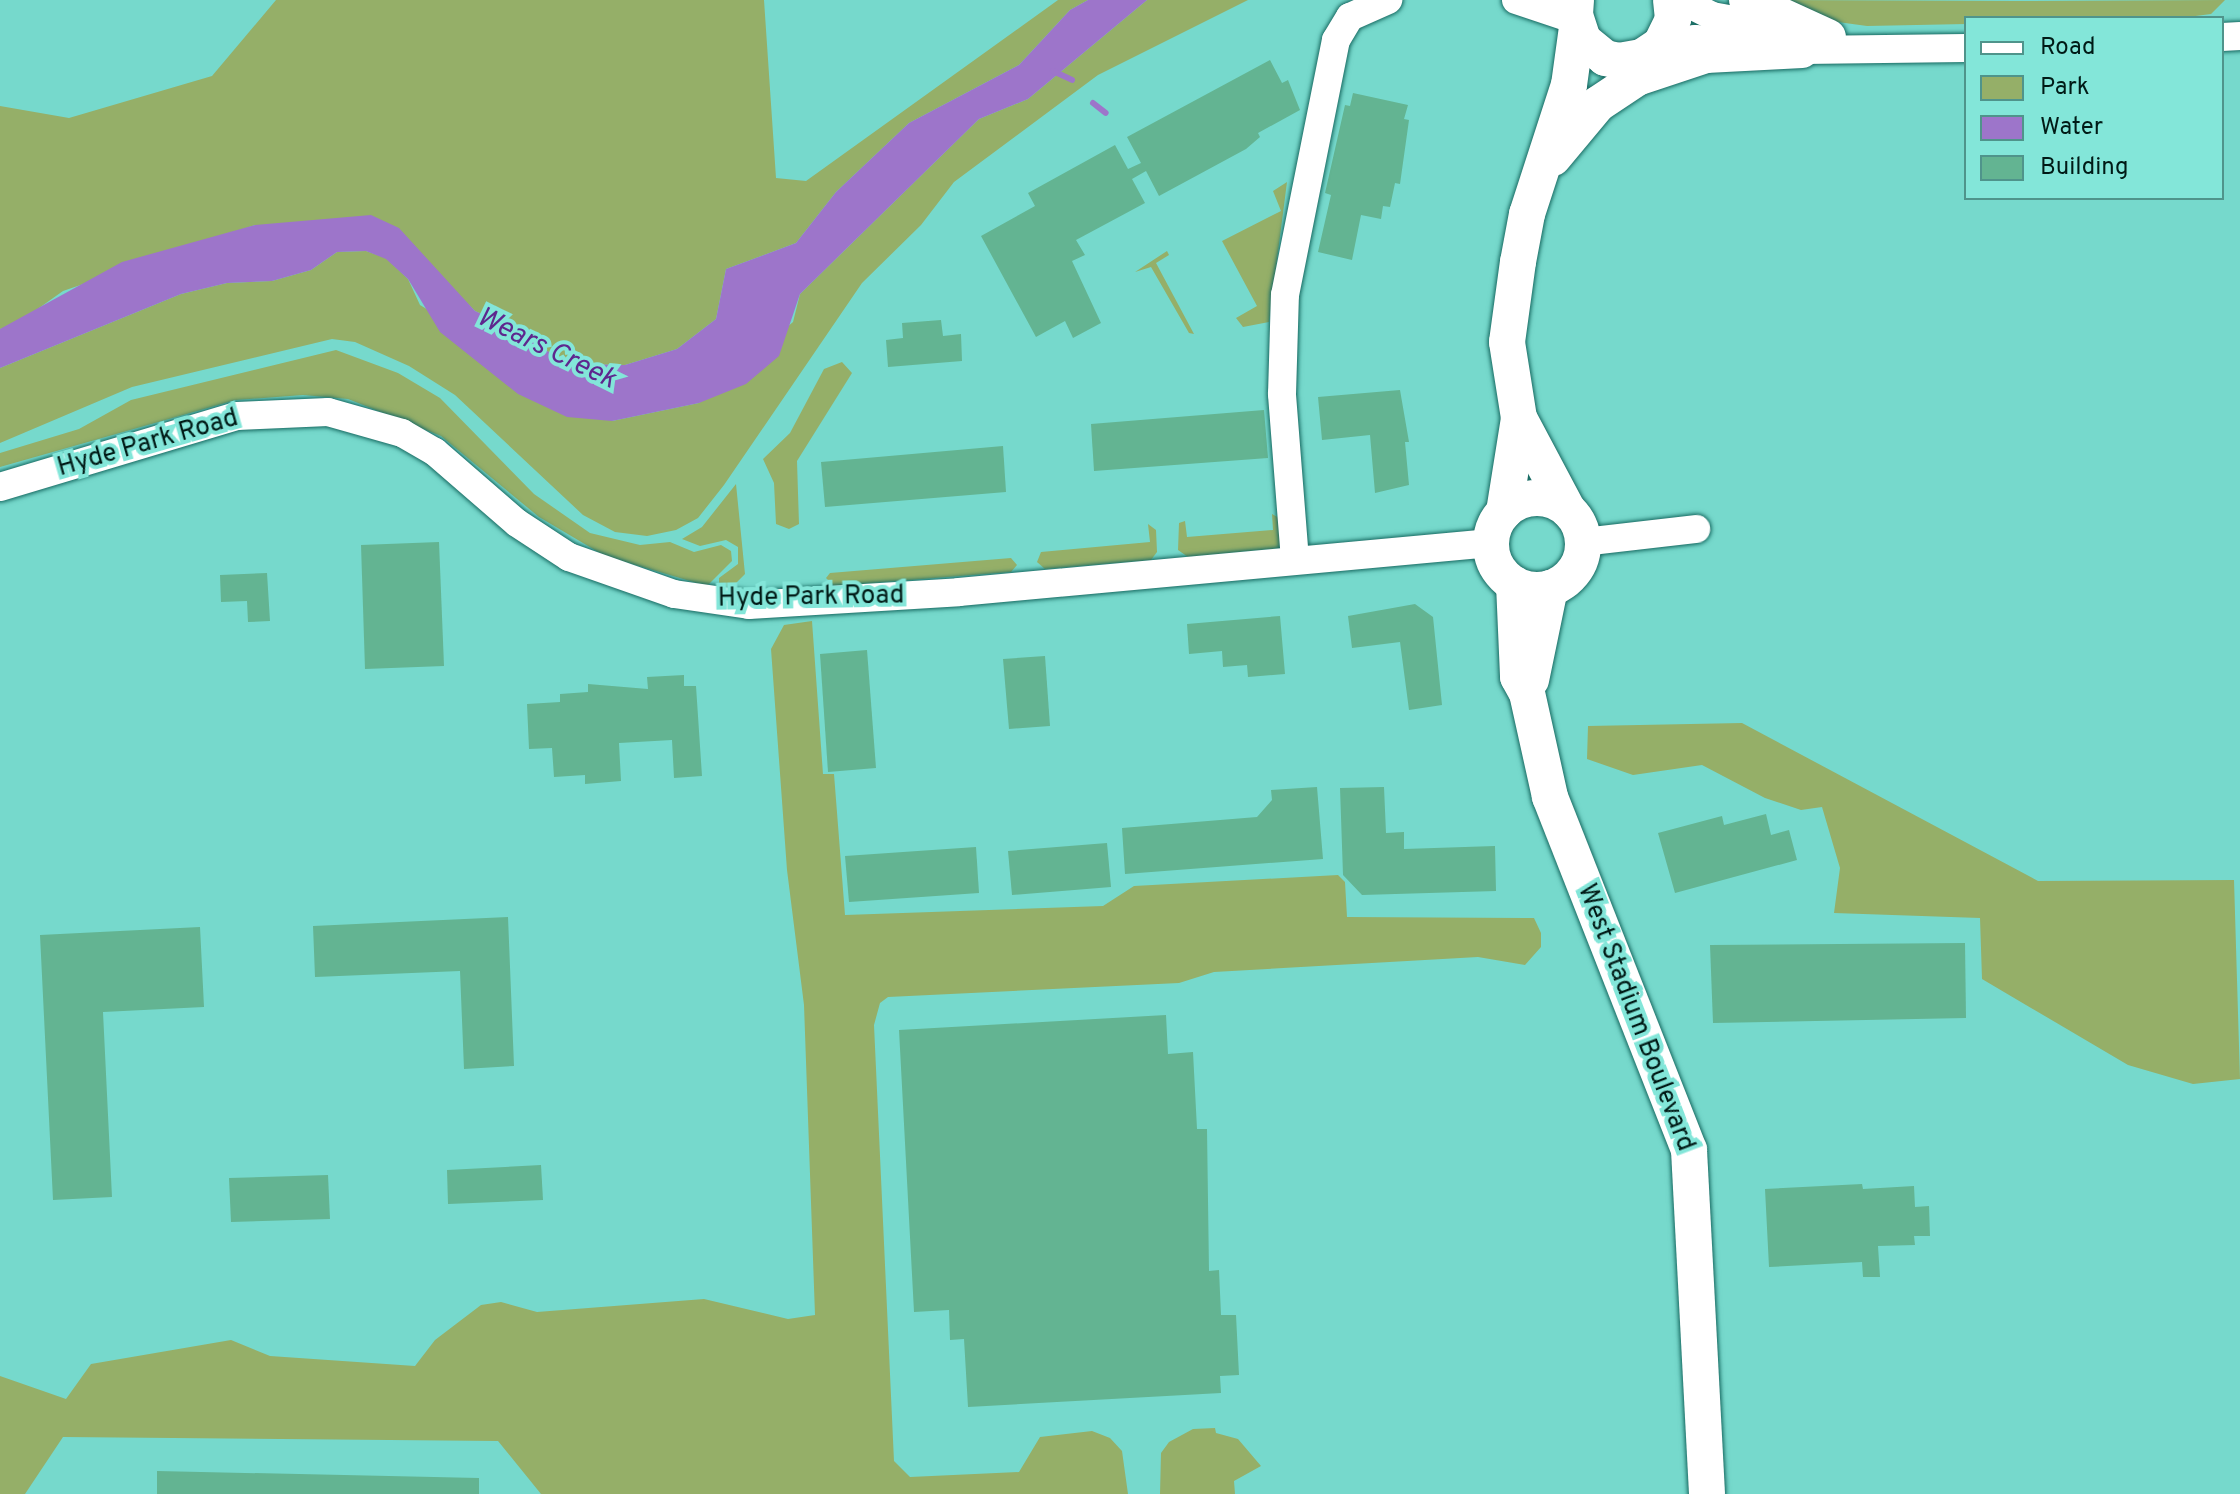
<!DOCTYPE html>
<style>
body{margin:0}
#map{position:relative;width:2240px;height:1494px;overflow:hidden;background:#76d9cc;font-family:Overpass,sans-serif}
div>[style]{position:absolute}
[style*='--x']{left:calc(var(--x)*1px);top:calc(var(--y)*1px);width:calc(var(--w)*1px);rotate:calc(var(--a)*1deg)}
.green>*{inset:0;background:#95af68}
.water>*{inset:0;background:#9d75ca}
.stream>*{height:6px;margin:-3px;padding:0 3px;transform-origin:3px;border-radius:3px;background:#9d75ca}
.building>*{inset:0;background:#63b492}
.roads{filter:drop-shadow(0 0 2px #186a62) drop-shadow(0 0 2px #186a62)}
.minor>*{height:28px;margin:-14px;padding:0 14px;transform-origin:14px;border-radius:14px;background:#fff}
.major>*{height:36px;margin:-18px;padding:0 18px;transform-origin:18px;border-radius:18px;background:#fff}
.major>.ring{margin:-18px;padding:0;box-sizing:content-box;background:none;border:36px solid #fff;border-radius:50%}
span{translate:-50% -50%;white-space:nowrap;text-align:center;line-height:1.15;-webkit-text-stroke:8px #83e6d9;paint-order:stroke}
.street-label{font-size:26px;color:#001a16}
.water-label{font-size:28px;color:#5e278e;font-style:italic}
.legend{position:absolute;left:1964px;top:16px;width:260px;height:184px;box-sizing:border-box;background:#83e6d9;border:2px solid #4f948b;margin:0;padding:10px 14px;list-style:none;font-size:24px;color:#001a16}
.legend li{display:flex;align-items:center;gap:16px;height:40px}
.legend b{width:40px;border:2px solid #4f948b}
</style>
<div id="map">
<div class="green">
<div style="clip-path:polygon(276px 0,764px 0,776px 178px,806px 181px,1058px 0,1088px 0,1070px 10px,1019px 65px,909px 123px,836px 192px,796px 243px,726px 269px,716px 319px,677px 349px,625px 365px,566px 364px,517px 330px,475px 311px,437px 273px,298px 225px,255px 225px,63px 291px,15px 325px,0 329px,0 106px,69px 118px,212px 76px)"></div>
<div style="clip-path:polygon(1147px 0,1248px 0,1098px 75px,954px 182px,921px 225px,862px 283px,724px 485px,698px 518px,676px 530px,647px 536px,615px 532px,583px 515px,455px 395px,409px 366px,355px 342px,332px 339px,132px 387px,0 443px,0 368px,181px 294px,227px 283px,272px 281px,311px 270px,337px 252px,366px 251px,386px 258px,408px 279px,420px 305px,612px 421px,699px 403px,793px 322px,800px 294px,979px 119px,1028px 99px)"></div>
<div style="clip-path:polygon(1766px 0,2016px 1px,2225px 0,2211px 14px,2180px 18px,1966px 18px,1966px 24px,1867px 26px,1816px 19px)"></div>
<div style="clip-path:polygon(1287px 182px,1269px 322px,1243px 327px,1236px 318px,1257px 306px,1222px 241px,1281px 211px,1273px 191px)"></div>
<div style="clip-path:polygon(1167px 251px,1169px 255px,1156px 263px,1194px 334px,1189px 333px,1151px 267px,1135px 272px)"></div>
<div style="clip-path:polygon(336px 350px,398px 373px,440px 398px,534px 494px,590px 533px,640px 545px,670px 542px,694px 552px,721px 545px,731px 551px,732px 561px,707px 586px,605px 556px,539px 517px,441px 436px,348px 399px,303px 395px,236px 400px,0 467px,0 453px,79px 429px,131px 400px)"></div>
<div style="clip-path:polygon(842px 362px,852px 373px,797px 461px,799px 524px,789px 529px,776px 524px,774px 483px,763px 459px,790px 433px,824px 369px)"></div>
<div style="clip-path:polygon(736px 484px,745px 574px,730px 589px,719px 587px,719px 578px,738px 564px,738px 547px,726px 540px,700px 546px,682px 539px,702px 527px)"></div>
<div style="clip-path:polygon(1272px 514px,1281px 519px,1280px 548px,1188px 557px,1178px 550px,1179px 523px,1185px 521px,1187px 537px,1273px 530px)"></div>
<div style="clip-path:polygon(1148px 524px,1156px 530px,1157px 552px,1151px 560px,1045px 569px,1037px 562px,1041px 552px,1150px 542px)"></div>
<div style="clip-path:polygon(1011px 558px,1017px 565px,1011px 572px,834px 586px,826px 578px,830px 573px)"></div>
<div style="clip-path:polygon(812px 621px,823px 774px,834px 774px,845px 915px,1103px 906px,1134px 886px,1338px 875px,1345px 882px,1347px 917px,1534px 918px,1541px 933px,1541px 947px,1525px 965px,1478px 957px,1214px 972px,1179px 983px,888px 997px,880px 1003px,874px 1025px,894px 1461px,910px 1477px,1019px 1472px,1040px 1437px,1092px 1431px,1110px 1438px,1122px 1451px,1128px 1494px,541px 1494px,498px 1441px,63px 1437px,25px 1494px,0 1494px,0 1376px,66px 1399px,91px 1364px,231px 1340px,270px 1356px,415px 1366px,435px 1340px,481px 1305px,501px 1302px,537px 1312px,704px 1299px,788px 1319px,815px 1315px,804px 1005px,787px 870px,771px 649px,784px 625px)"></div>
<div style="clip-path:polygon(1742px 723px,2038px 881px,2234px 880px,2240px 1079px,2193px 1084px,2128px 1065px,1982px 979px,1980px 918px,1834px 913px,1840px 868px,1822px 807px,1801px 810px,1765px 798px,1702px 765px,1633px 775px,1587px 759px,1588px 726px)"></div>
<div style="clip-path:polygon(1215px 1428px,1216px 1433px,1238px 1439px,1261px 1466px,1234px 1481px,1235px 1494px,1160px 1494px,1161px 1453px,1169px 1442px,1193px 1429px)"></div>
</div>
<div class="water">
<div style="clip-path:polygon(1088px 0,1147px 0,1028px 99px,979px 119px,800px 294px,779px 356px,746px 384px,699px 403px,612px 421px,567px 417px,518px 394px,440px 332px,408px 279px,386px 259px,366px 251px,337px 252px,311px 270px,272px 281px,227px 283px,181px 294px,0 368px,0 329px,122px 262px,255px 225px,371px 215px,399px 228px,475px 311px,517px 330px,566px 364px,625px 365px,677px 349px,716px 319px,726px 269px,796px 243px,836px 192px,909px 123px,1019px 65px,1070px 10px)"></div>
</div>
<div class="stream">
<div style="--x:1053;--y:71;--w:21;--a:25"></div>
<div style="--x:1093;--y:103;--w:16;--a:38"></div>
</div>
<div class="building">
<div style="clip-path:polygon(1270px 60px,1282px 83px,1288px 80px,1300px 110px,1258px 133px,1260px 137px,1246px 149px,1159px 196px,1146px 171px,1132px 179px,1145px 203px,1076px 240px,1085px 255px,1072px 261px,1101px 323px,1073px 338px,1065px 321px,1036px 337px,981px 236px,1035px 206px,1028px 193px,1115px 145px,1128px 169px,1141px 163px,1127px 137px)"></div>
<div style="clip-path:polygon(1353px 93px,1408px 105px,1404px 119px,1409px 120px,1400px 184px,1395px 183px,1390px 207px,1383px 206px,1381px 219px,1361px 215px,1352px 260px,1318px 252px,1331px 195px,1325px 193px,1345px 105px,1350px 106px)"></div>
<div style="clip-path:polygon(941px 320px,943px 336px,961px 334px,962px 361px,888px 367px,886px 340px,903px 338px,902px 323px)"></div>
<div style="clip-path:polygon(1400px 390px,1409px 442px,1405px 442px,1409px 485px,1375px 493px,1370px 435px,1322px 440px,1318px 397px)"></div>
<div style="clip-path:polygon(1264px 410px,1268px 458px,1094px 471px,1091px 424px)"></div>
<div style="clip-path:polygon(1003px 446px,1006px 492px,825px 507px,821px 462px)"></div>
<div style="clip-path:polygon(439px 542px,444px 666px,365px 669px,361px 545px)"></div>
<div style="clip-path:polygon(267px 573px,270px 621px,248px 622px,247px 601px,221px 602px,220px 575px)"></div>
<div style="clip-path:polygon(1415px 604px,1433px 617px,1442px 705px,1409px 710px,1400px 642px,1352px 648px,1348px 616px)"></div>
<div style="clip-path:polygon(1280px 616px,1285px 674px,1248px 677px,1247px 665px,1223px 667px,1222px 651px,1189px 654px,1187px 624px)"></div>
<div style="clip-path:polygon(867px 650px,876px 768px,828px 772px,820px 654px)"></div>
<div style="clip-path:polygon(1045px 656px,1050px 726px,1009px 729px,1003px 659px)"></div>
<div style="clip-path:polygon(684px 675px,684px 686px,696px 686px,702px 776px,674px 778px,672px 740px,619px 743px,621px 781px,585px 784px,585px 775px,554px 777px,552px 748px,529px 749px,527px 704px,560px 702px,560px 694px,588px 692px,588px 684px,648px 689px,647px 677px)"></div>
<div style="clip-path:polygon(1317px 787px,1323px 859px,1125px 874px,1122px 828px,1257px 817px,1272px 800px,1271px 790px)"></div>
<div style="clip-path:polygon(1384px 787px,1386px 833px,1404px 832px,1404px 849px,1495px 846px,1496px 891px,1362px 895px,1343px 875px,1340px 788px)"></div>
<div style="clip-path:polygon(1766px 814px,1771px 835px,1789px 830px,1797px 860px,1675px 893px,1658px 833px,1722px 816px,1724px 825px)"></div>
<div style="clip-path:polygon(1107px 843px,1111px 887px,1012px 895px,1008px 851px)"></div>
<div style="clip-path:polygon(976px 847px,979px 893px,849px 902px,845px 856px)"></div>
<div style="clip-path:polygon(508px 917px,514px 1066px,464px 1069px,460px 971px,315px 977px,313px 926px)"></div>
<div style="clip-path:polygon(200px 927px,204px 1007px,103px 1012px,112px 1197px,53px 1200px,40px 935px)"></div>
<div style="clip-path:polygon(1965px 943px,1966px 1018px,1713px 1023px,1710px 945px)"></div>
<div style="clip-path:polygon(1166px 1015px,1168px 1054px,1193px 1052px,1197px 1129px,1207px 1129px,1209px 1271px,1219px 1270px,1221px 1315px,1236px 1315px,1239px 1375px,1220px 1376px,1221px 1393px,968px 1407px,964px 1339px,950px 1340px,949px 1310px,914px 1312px,899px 1030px)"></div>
<div style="clip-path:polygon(541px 1165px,543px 1200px,448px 1204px,447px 1170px)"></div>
<div style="clip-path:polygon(328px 1175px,330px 1219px,231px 1222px,229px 1178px)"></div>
<div style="clip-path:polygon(1862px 1184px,1863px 1189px,1914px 1186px,1915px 1207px,1929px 1206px,1930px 1236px,1914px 1236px,1915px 1245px,1878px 1246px,1880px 1277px,1863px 1277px,1862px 1262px,1769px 1267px,1765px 1189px)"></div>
<div style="clip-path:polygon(157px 1471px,479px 1478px,479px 1494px,157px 1494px)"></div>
</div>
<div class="roads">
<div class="minor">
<div style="--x:1516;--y:0;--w:63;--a:18.4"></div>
<div style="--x:1681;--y:0;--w:35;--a:27"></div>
<div style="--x:1712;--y:16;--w:88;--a:10.4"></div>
<div style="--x:2222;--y:37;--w:18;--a:-3"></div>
<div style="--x:1803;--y:50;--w:163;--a:-0.7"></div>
<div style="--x:1653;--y:52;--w:44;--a:-17.2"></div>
<div style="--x:1695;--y:39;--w:43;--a:4"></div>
<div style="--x:0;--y:487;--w:247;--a:-16.7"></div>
<div style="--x:237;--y:416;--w:91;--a:-2.5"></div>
<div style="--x:328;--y:412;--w:77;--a:15.8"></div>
<div style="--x:402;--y:433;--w:38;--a:30"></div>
<div style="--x:435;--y:452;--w:108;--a:40.9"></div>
<div style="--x:517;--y:523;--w:62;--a:33.2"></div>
<div style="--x:569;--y:557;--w:111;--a:19.4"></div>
<div style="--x:674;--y:594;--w:76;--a:8.3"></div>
<div style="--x:749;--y:605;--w:210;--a:-3.5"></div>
<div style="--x:959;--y:592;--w:534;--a:-5.26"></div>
<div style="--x:1583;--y:542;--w:114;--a:-6.6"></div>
<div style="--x:1295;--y:560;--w:167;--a:-94.5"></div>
<div style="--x:1282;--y:394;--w:99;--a:-88.3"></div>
<div style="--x:1285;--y:295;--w:260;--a:-78.7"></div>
<div style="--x:1336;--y:40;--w:27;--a:-59"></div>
<div style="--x:1350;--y:17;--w:42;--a:-24.1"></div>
</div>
<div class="major">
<div style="--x:1576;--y:0;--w:15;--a:94"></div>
<div style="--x:1575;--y:15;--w:26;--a:72"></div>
<div style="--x:1583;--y:40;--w:28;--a:39"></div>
<div style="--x:1605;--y:58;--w:14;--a:12"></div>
<div style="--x:1619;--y:61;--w:23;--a:-10"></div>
<div style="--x:1642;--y:57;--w:23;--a:-34"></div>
<div style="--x:1661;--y:44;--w:28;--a:-64"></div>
<div style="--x:1673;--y:19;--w:19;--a:-96"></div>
<div style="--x:1747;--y:0;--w:89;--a:24.6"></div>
<div style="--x:1553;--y:158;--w:70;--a:-50.2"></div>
<div style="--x:1598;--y:104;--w:47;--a:-33.7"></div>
<div style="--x:1637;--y:78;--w:73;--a:-18.4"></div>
<div style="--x:1706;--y:55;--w:96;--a:-3"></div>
<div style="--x:1519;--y:418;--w:104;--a:62"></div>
<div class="ring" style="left:1491px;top:498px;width:56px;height:56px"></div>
<div style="--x:1504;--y:512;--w:95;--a:-80.9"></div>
<div style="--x:1519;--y:418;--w:77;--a:-99"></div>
<div style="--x:1507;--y:342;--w:81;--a:-82.2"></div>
<div style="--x:1518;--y:262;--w:49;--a:-79.4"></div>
<div style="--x:1527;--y:214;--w:136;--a:-72"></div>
<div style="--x:1569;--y:85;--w:59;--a:-82.1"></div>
<div style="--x:1514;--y:584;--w:93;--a:87.5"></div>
<div style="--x:1518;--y:677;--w:18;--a:61"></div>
<div style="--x:1527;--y:693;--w:107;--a:77.5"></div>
<div style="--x:1550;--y:797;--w:379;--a:68.5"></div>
<div style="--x:1689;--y:1150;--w:344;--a:87"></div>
<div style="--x:1531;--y:680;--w:94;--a:-78.3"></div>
</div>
</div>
<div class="street-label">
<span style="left:148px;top:444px;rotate:-16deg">Hyde Park Road</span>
<span style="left:811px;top:598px;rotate:-1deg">Hyde Park Road</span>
<span style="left:1635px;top:1018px;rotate:69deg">West Stadium Boulevard</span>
</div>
<div class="water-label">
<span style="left:546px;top:349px;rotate:26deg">Wears Creek</span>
</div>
<ul class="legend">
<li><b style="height:10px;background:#fff"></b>Road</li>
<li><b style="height:22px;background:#95af68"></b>Park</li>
<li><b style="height:22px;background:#9d75ca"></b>Water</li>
<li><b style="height:22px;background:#63b492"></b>Building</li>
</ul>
</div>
